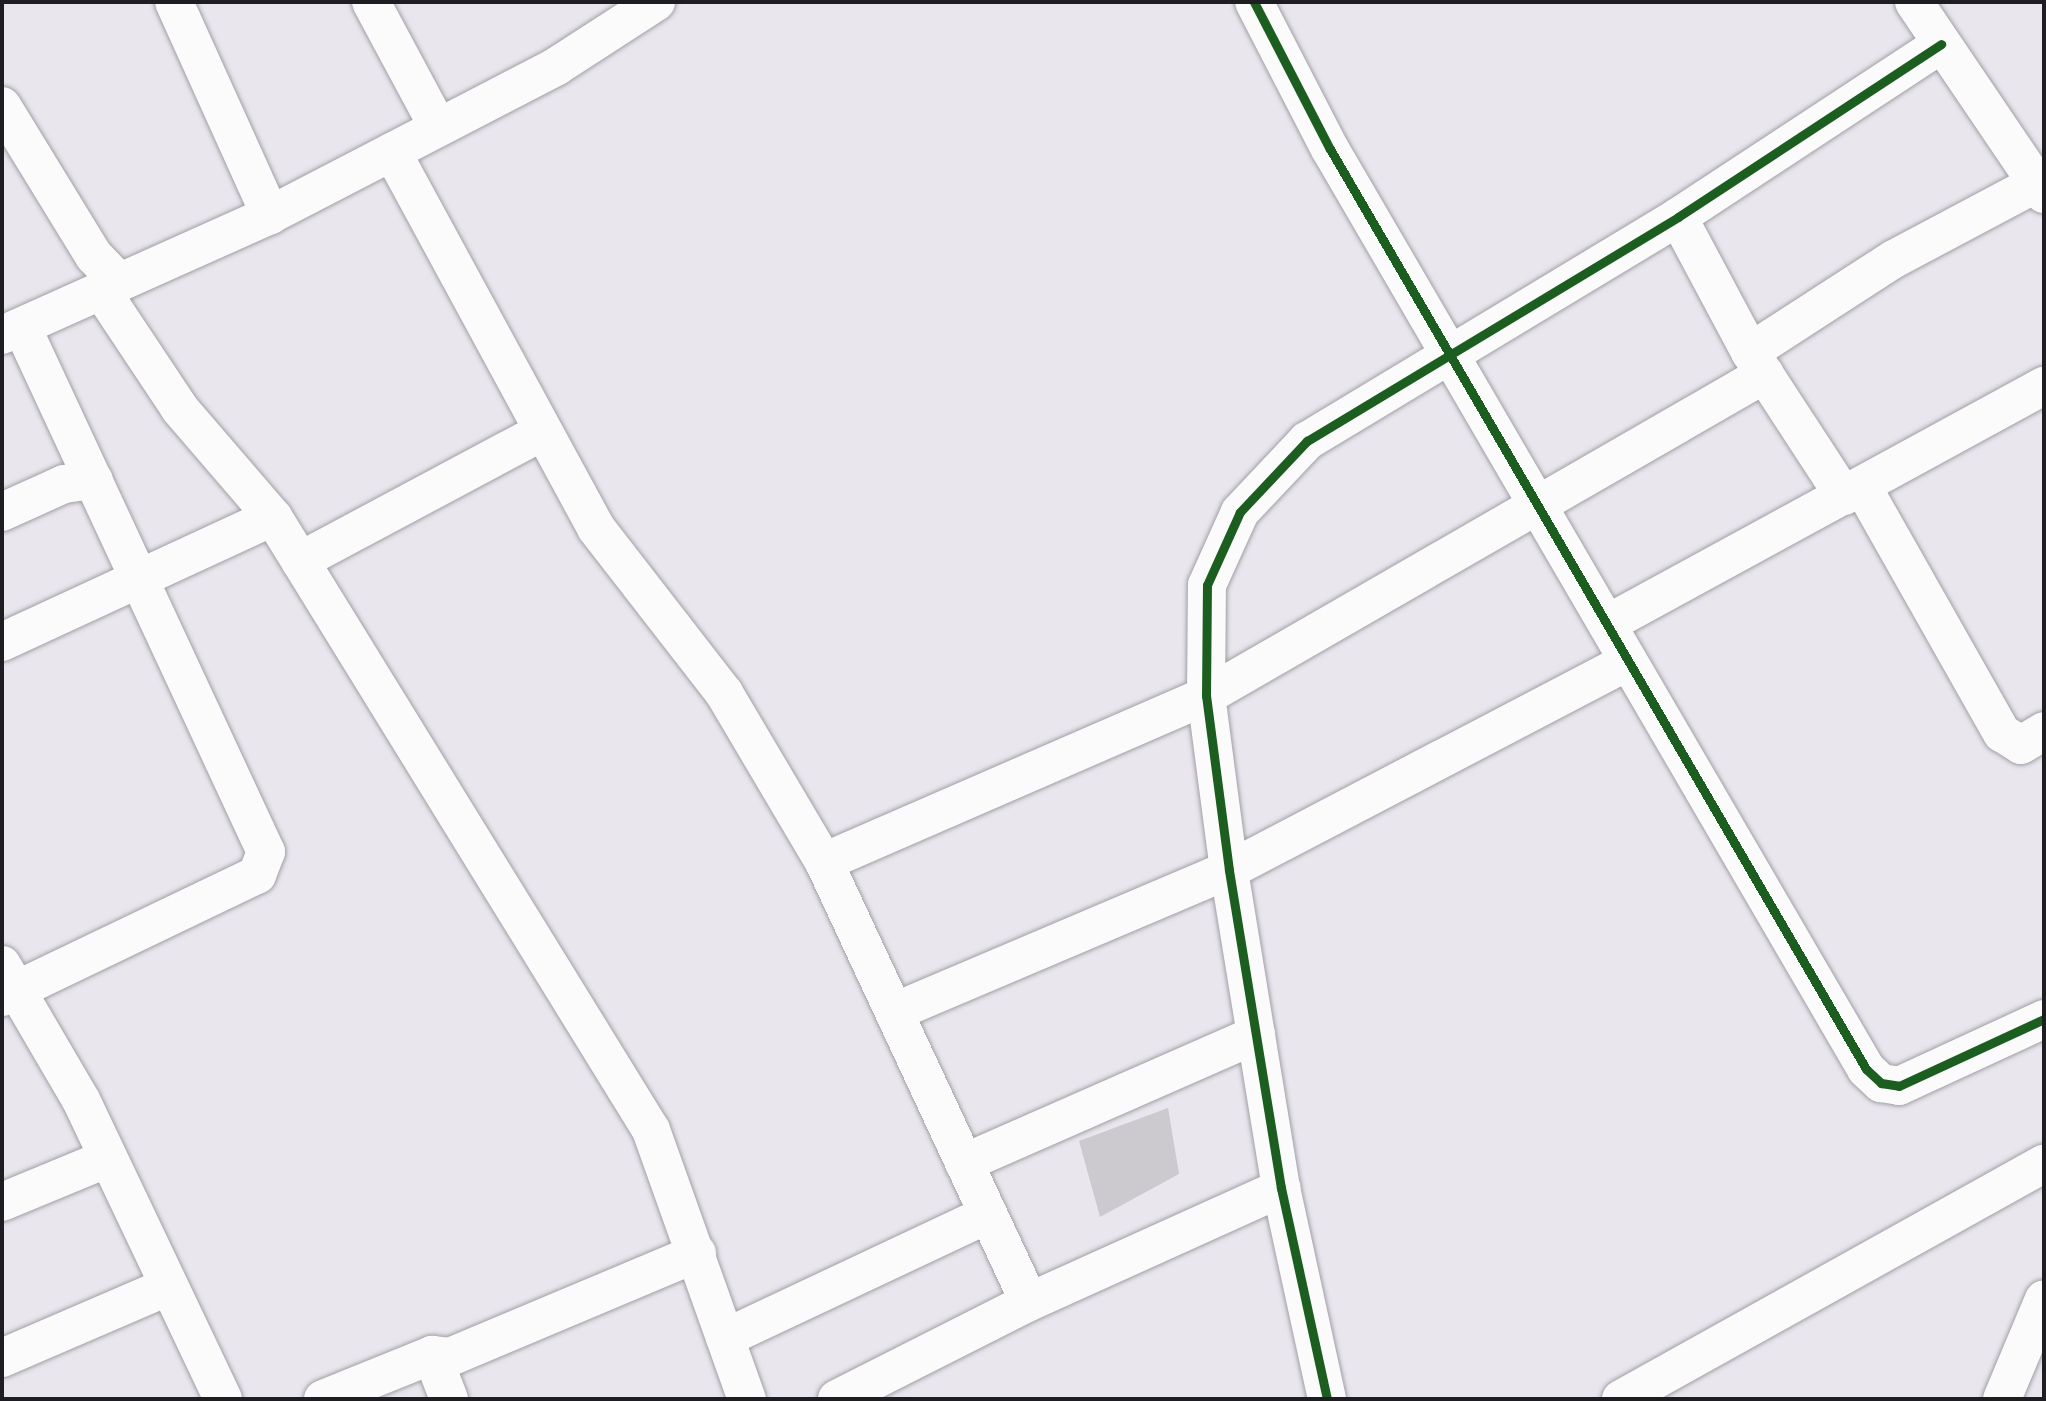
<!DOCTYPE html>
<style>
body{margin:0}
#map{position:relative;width:2046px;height:1401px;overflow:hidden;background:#e9e6ee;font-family:"Fira Sans Condensed",sans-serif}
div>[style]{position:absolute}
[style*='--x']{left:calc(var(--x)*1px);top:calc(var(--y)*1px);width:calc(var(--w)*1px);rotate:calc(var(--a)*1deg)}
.building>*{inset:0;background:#ccc9cf}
.roads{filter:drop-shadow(0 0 2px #a19fa5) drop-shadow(0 0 2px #a19fa5)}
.street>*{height:38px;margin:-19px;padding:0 19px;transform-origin:19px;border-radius:19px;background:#fcfbfc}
.cycleway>*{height:9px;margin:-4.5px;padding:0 4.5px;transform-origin:4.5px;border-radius:4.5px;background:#1b5e20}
span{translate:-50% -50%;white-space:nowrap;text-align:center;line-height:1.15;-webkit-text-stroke:6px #e8e3f2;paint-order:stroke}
.frame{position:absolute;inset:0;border:4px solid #1e1d22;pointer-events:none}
</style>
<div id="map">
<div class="building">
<div style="clip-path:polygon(1168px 1108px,1179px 1174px,1100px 1217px,1079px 1141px)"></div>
</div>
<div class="roads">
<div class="street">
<div style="--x:174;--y:2;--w:234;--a:65.7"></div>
<div style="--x:371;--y:2;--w:142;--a:61.8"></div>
<div style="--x:1254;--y:2;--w:165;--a:62.7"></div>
<div style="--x:1330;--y:149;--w:1065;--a:59.77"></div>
<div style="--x:1866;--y:1069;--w:21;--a:43"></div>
<div style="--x:1881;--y:1083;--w:18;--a:9"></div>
<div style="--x:1899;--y:1086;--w:160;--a:-24.8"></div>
<div style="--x:1914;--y:2;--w:232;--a:55.9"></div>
<div style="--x:2;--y:106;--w:176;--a:58.5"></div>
<div style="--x:94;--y:256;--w:36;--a:46"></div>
<div style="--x:392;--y:152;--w:428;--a:61.5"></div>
<div style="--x:596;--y:528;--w:209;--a:52.2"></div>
<div style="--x:724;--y:693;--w:196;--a:59.4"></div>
<div style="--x:824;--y:862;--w:485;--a:65"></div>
<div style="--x:1678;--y:217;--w:153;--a:61.9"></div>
<div style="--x:1750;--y:352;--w:172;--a:56.9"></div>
<div style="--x:101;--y:290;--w:143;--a:56.4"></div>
<div style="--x:180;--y:409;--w:143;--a:49.3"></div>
<div style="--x:273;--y:517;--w:720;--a:58.34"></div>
<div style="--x:651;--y:1130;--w:286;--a:70.4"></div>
<div style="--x:2;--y:335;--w:294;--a:-24.1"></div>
<div style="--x:270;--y:215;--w:323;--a:-27.4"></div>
<div style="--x:557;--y:66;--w:118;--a:-32.9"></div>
<div style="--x:1750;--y:352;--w:171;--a:-32.9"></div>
<div style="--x:1894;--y:259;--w:162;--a:-28"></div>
<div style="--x:1862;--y:486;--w:284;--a:60.5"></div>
<div style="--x:2002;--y:733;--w:22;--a:32"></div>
<div style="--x:2021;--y:745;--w:27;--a:-31"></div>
<div style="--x:2;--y:512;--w:68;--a:-24.3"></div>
<div style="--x:64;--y:484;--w:30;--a:-8"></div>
<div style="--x:300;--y:561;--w:274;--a:-28.1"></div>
<div style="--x:1607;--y:624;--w:498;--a:-28.6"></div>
<div style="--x:2;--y:642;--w:298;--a:-24.8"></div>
<div style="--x:824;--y:862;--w:417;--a:-23.5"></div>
<div style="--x:1206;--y:696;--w:645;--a:-29.94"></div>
<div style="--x:2;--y:965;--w:156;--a:59.7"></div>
<div style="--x:81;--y:1100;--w:331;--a:64.6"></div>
<div style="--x:2;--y:997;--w:283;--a:-25.6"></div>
<div style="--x:257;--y:875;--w:25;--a:-69"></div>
<div style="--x:266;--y:852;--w:579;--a:-114.93"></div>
<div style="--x:894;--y:1012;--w:364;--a:-23"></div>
<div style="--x:1229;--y:870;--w:450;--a:-27.6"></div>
<div style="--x:964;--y:1163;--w:319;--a:-23.7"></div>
<div style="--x:2;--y:1202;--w:115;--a:-22.5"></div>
<div style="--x:725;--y:1338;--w:291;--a:-25.2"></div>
<div style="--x:432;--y:1355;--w:47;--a:68.9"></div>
<div style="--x:2;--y:1358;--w:182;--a:-23.3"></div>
<div style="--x:323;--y:1399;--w:118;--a:-22"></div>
<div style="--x:432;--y:1355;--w:18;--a:6"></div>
<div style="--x:450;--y:1357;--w:268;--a:-22.8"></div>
<div style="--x:837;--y:1399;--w:215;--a:-26.8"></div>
<div style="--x:1029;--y:1302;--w:277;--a:-24.3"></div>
<div style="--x:1327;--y:1399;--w:216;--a:-102.3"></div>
<div style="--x:1281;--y:1188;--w:322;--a:-99.3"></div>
<div style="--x:1229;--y:870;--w:176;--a:-97.5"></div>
<div style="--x:1206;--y:696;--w:111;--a:-89.5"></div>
<div style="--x:1207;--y:585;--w:80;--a:-65.7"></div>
<div style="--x:1240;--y:512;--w:98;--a:-46.7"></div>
<div style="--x:1307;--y:441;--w:433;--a:-31.1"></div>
<div style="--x:1678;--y:217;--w:315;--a:-33.3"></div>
<div style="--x:1621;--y:1399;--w:484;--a:-29.1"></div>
<div style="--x:2002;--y:1399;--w:108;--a:-67.2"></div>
</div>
</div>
<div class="cycleway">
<div style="--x:1254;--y:2;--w:165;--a:62.7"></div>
<div style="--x:1330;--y:149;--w:1065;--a:59.77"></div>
<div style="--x:1866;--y:1069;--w:21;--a:43"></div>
<div style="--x:1881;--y:1083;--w:18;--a:9"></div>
<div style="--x:1899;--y:1086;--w:160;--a:-24.8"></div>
<div style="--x:1327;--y:1399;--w:216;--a:-102.3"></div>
<div style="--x:1281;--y:1188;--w:322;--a:-99.3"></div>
<div style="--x:1229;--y:870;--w:176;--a:-97.5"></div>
<div style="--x:1206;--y:696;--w:111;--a:-89.5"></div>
<div style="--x:1207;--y:585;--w:80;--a:-65.7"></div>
<div style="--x:1240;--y:512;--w:98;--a:-46.7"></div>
<div style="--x:1307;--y:441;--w:433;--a:-31.1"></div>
<div style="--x:1678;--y:217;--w:315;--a:-33.3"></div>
</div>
<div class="frame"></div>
</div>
